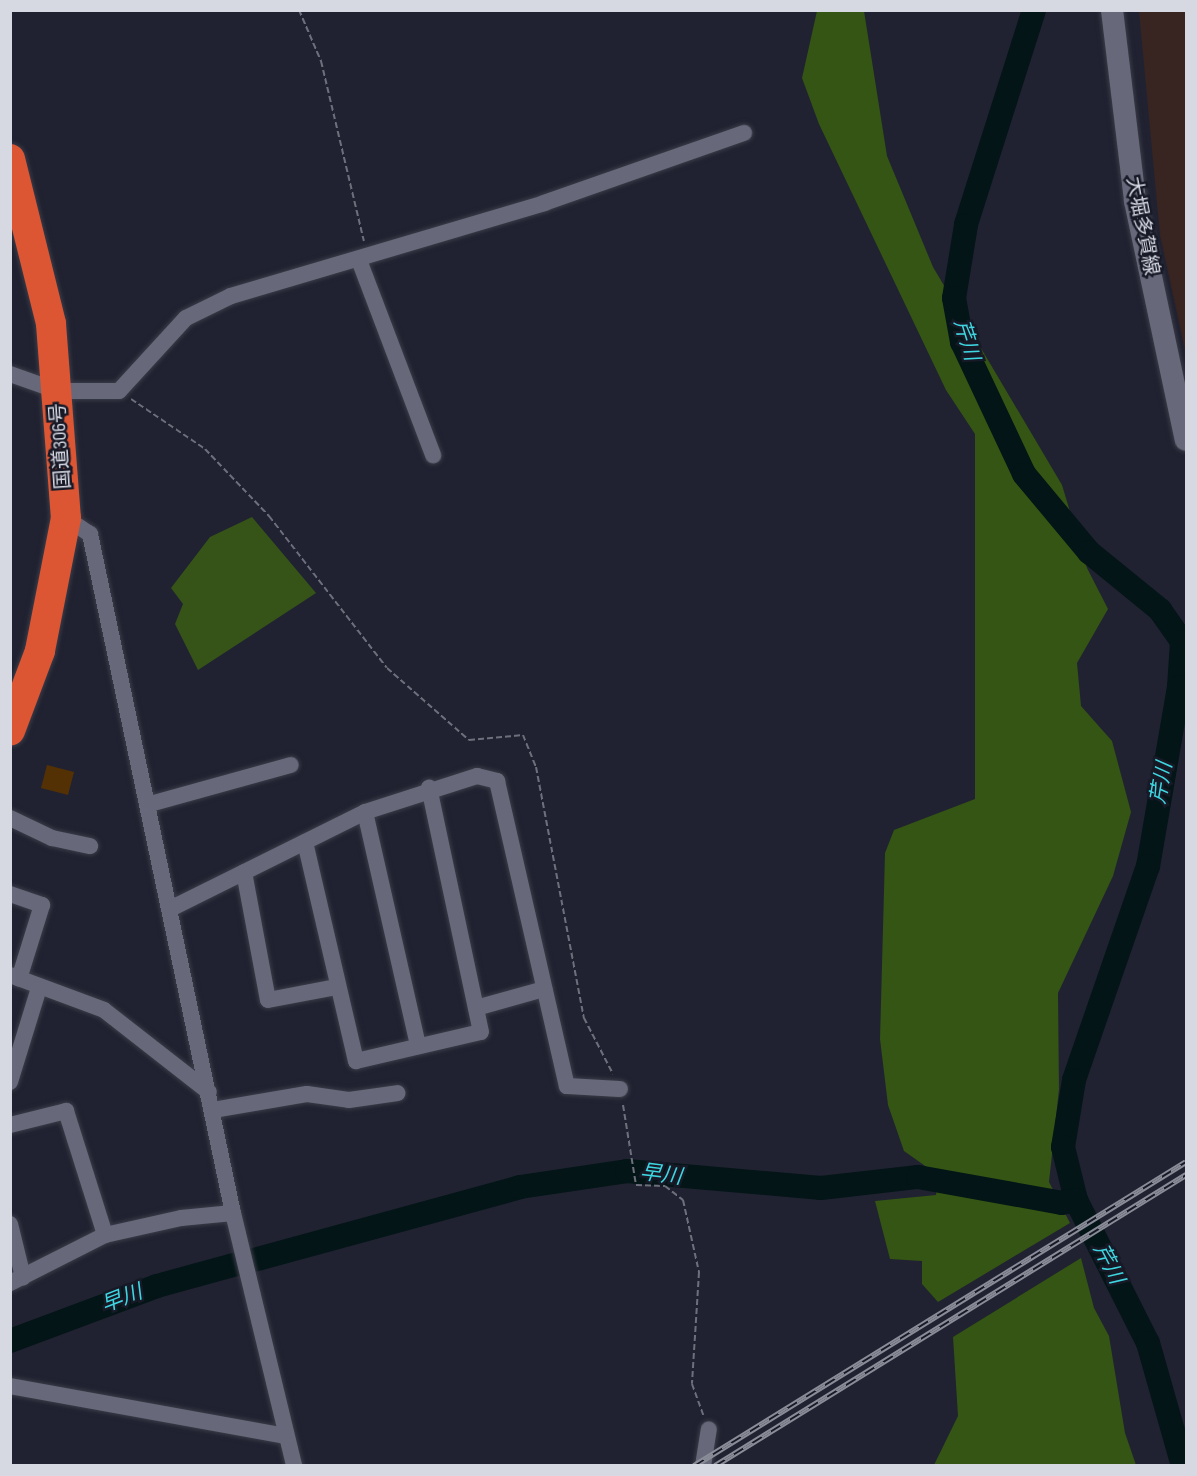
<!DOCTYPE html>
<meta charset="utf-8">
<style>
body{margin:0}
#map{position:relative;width:1197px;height:1476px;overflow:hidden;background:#202231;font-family:"Sofia Sans Condensed","Noto Sans JP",sans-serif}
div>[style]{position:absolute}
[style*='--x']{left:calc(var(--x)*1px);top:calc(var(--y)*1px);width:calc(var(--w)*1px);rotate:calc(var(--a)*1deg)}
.industrial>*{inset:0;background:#382521}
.green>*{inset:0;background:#365418}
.forest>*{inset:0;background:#345513}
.river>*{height:24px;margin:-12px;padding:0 12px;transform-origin:12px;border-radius:12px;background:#031516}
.building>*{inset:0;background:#543104}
.path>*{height:2px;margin-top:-1px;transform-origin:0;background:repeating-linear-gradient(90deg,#6d6f7c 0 6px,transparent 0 9px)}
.roads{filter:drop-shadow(0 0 2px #3b3c48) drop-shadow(0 0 2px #3b3c48)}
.street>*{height:16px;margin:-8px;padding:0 8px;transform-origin:8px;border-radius:8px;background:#67697b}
.secondary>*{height:22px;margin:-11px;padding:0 11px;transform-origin:11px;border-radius:11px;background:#67697b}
.highway>*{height:30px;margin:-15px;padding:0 15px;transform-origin:15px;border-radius:15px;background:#dd5634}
.rail>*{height:6px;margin-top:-3px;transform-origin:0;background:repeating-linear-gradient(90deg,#171927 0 11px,#8a8c98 0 22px);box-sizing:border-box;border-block:2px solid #8a8c98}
span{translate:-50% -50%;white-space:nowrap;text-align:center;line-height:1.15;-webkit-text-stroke:5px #171927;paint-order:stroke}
.street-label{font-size:20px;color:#d6d8e2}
.water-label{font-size:21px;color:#3ed7e1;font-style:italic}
.frame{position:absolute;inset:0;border:12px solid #d6d8e2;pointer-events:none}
</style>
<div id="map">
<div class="industrial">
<div style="clip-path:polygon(1139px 11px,1186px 11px,1186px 355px,1160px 235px)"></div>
</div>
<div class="green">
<div style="clip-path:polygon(252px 517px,316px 593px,198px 670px,175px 624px,183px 604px,171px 588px,210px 537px)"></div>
</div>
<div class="forest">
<div style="clip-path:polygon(817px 11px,864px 11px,887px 156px,933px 267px,1062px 485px,1087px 568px,1108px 609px,1077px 663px,1081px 706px,1112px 741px,1131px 812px,1113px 876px,1058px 993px,1059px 1089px,1049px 1182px,1070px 1223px,938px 1302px,922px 1284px,922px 1261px,890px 1259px,875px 1201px,936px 1195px,938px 1175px,904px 1151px,888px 1105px,880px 1039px,885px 853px,894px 830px,975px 799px,975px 434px,946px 390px,819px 124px,802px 78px)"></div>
<div style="clip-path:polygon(1081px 1258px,1094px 1308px,1109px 1336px,1125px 1433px,1136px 1465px,934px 1465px,958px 1416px,953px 1337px)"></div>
</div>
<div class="river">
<div style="--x:1034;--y:10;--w:225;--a:107.6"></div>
<div style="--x:966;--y:225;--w:74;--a:99.3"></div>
<div style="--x:954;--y:298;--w:45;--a:79.7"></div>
<div style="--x:962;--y:342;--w:146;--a:64.8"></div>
<div style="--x:1024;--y:474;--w:102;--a:50.2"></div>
<div style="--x:1089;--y:552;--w:92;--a:39.2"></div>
<div style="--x:1160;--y:610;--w:39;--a:55"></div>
<div style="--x:1182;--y:642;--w:45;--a:93.8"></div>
<div style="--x:1179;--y:687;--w:182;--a:99.8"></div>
<div style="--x:1148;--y:866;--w:226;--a:109.1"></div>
<div style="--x:1074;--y:1080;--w:68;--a:99.3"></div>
<div style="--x:1063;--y:1147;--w:55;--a:76.2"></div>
<div style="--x:1076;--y:1200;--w:160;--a:63.3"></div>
<div style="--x:1148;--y:1343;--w:128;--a:74.1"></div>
<div style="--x:254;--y:1260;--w:276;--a:-15.3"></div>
<div style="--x:520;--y:1187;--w:108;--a:-8.5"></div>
<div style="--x:627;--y:1171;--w:195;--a:5"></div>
<div style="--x:821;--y:1188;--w:98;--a:-6.5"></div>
<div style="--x:918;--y:1177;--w:146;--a:10.2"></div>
<div style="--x:1062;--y:1203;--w:14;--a:-12"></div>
<div style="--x:10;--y:1341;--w:157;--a:-20.5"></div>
<div style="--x:157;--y:1286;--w:83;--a:-15.4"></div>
</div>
<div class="building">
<div style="clip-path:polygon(47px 765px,74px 772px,68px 795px,41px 788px)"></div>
</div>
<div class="path">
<div style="--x:299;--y:10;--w:56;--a:66.7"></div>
<div style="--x:321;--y:61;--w:185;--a:76.6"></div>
<div style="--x:131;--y:399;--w:89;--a:34"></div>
<div style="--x:205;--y:449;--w:93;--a:46.3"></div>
<div style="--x:269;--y:516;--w:192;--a:52.2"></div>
<div style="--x:387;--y:668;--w:109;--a:41.3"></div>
<div style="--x:469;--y:740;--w:54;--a:-5.3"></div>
<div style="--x:523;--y:735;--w:35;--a:68"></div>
<div style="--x:536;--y:767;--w:256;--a:79.2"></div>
<div style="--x:584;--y:1018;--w:63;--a:62.6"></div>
<div style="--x:623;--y:1105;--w:81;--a:80.8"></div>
<div style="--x:636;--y:1185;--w:29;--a:2"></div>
<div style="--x:665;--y:1186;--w:23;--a:38"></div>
<div style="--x:683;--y:1200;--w:74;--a:77.5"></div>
<div style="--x:699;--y:1272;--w:112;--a:93.6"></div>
<div style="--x:692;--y:1384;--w:33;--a:70"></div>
</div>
<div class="roads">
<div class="street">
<div style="--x:359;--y:260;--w:209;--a:69.2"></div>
<div style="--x:10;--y:374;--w:51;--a:19.5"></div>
<div style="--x:58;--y:391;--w:61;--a:0"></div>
<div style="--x:119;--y:391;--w:99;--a:-47.5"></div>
<div style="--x:186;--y:318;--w:50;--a:-26.1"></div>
<div style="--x:231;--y:296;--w:327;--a:-16.5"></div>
<div style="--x:544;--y:203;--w:212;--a:-19.3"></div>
<div style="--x:66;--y:518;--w:29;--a:34"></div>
<div style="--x:90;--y:534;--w:694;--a:78.11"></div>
<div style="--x:233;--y:1213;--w:260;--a:76.4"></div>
<div style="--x:150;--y:804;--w:146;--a:-15.5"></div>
<div style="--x:365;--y:812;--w:240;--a:77.2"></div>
<div style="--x:10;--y:818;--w:47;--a:25.5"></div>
<div style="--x:52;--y:838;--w:39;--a:12"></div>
<div style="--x:305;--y:842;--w:225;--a:76.9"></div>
<div style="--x:356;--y:1061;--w:128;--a:-13.1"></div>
<div style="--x:481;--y:1032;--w:250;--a:-102"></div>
<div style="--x:244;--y:872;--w:130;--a:79.4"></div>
<div style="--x:268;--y:1000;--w:69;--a:-10.8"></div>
<div style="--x:10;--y:894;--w:34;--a:19"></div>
<div style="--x:42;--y:905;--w:77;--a:107.3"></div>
<div style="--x:172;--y:908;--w:216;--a:-26.4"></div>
<div style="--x:365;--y:812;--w:118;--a:-17.8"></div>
<div style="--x:477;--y:776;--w:21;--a:14"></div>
<div style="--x:497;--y:781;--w:313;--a:77.1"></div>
<div style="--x:567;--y:1086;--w:53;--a:3.2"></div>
<div style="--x:10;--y:975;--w:100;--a:20.4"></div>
<div style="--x:104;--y:1010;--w:133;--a:38"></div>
<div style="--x:476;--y:1008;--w:71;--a:-15.6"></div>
<div style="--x:10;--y:1082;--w:98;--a:-72.9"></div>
<div style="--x:213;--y:1110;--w:95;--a:-9.7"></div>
<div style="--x:307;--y:1094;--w:42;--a:8.1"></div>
<div style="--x:349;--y:1100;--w:49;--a:-8.1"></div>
<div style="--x:10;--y:1125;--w:58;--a:-14"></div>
<div style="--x:66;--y:1111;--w:130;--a:72.5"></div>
<div style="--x:10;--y:1224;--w:55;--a:76.2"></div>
<div style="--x:10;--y:1283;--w:106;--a:-26.8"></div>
<div style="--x:105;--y:1235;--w:78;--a:-12.6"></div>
<div style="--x:181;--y:1218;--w:52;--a:-5.5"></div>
<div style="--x:10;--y:1386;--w:280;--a:10.3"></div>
<div style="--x:703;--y:1466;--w:37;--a:-81"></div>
</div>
<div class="secondary">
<div style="--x:1112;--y:10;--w:192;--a:83.1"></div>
<div style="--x:1135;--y:201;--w:244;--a:78"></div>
</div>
<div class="highway">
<div style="--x:10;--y:159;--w:170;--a:76"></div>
<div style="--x:51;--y:324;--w:195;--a:85.6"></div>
<div style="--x:66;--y:518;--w:136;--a:101.1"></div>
<div style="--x:40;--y:651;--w:85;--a:110.6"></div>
</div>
</div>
<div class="rail">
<div style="--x:694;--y:1466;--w:578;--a:-31.71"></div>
<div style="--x:715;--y:1466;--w:554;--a:-31.71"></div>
</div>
<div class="street-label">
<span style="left:1142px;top:226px;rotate:79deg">大堀多賀線</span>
<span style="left:61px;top:446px;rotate:-94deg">国道306号</span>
</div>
<div class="water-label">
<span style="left:966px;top:340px;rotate:73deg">芹川</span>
<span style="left:1162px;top:783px;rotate:-80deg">芹川</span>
<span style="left:661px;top:1175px;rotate:7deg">早川</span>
<span style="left:1108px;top:1264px;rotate:63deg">芹川</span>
<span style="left:122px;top:1299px;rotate:-21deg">早川</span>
</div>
<div class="frame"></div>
</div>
